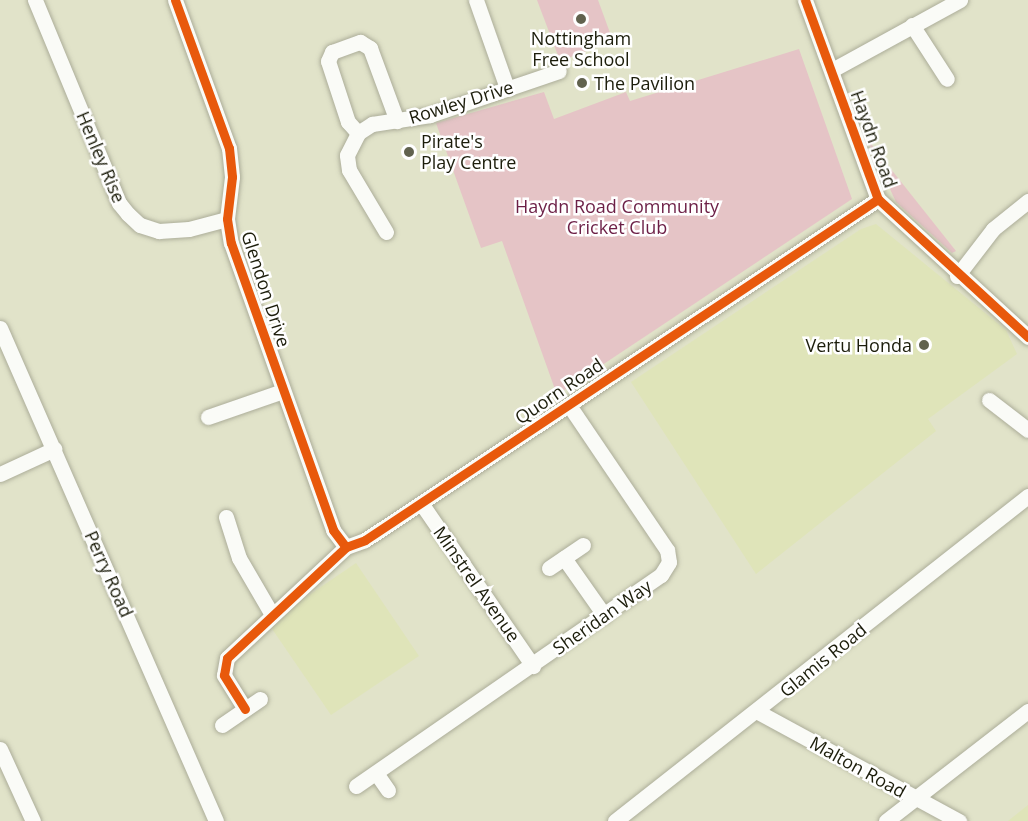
<!DOCTYPE html>
<style>
body{margin:0}
#map{position:relative;width:1028px;height:821px;overflow:hidden;background:#e1e3c9;font-family:"Open Sans",sans-serif}
div>[style]{position:absolute}
[style*='--x']{left:calc(var(--x)*1px);top:calc(var(--y)*1px);width:calc(var(--w)*1px);rotate:calc(var(--a)*1deg)}
.built>*{inset:0;background:#dfe4b9}
.green>*{inset:0;background:#e5c4c6}
.roads{filter:drop-shadow(0 0 2px #acad99) drop-shadow(0 0 2px #acad99)}
.minor>*{height:15px;margin:-7.5px;padding:0 7.5px;transform-origin:7.5px;border-radius:7.5px;background:#fafbf7}
.cycleway>*{height:9px;margin:-4.5px;padding:0 4.5px;transform-origin:4.5px;border-radius:4.5px;background:#e8590c}
.dots>*{width:16px;height:16px;translate:-50% -50%;box-sizing:border-box;border:3px solid #fff;border-radius:50%}
span{translate:-50% -50%;white-space:nowrap;text-align:center;line-height:1.15;-webkit-text-stroke:5px #fff;paint-order:stroke}
.poi-label{font-size:18px;color:#1c1d0b}
.left{translate:0 -50%;text-align:left}
.right{translate:-100% -50%;text-align:right}
.street-label{font-size:18px;color:#1c1d0b}
.park-label{font-size:18px;color:#6c1f46}
</style>
<div id="map">
<div class="built">
<div style="clip-path:polygon(876px 224px,1006px 330px,1017px 354px,928px 419px,936px 431px,756px 574px,631px 382px,861px 229px)"></div>
<div style="clip-path:polygon(356px 563px,419px 656px,331px 715px,268px 623px)"></div>
<div style="clip-path:polygon(1028px 805px,1028px 821px,1008px 821px)"></div>
</div>
<div class="green">
<div style="clip-path:polygon(537px 0,598px 0,613px 41px,560px 61px)"></div>
<div style="clip-path:polygon(799px 49px,852px 199px,557px 395px,502px 241px,481px 248px,436px 123px,544px 92px,554px 119px,626px 92px,630px 101px)"></div>
<div style="clip-path:polygon(867px 139px,956px 251px,952px 253px,896px 202px)"></div>
</div>
<div class="roads">
<div class="minor">
<div style="--x:35;--y:0;--w:220;--a:67.5"></div>
<div style="--x:119;--y:203;--w:14;--a:51"></div>
<div style="--x:128;--y:214;--w:16;--a:43"></div>
<div style="--x:140;--y:225;--w:20;--a:18"></div>
<div style="--x:159;--y:231;--w:30;--a:-4"></div>
<div style="--x:189;--y:229;--w:39;--a:-15"></div>
<div style="--x:175;--y:0;--w:158;--a:70"></div>
<div style="--x:229;--y:148;--w:29;--a:84"></div>
<div style="--x:232;--y:177;--w:42;--a:96.8"></div>
<div style="--x:227;--y:219;--w:24;--a:81"></div>
<div style="--x:231;--y:243;--w:305;--a:70.4"></div>
<div style="--x:333;--y:530;--w:21;--a:53"></div>
<div style="--x:476;--y:0;--w:93;--a:70.6"></div>
<div style="--x:805;--y:0;--w:212;--a:69.9"></div>
<div style="--x:878;--y:199;--w:204;--a:42.6"></div>
<div style="--x:912;--y:25;--w:64;--a:57.1"></div>
<div style="--x:832;--y:70;--w:146;--a:-28.7"></div>
<div style="--x:358;--y:133;--w:15;--a:-132"></div>
<div style="--x:348;--y:122;--w:64;--a:-108.2"></div>
<div style="--x:328;--y:61;--w:10;--a:-66"></div>
<div style="--x:332;--y:52;--w:30;--a:-20"></div>
<div style="--x:360;--y:42;--w:12;--a:31"></div>
<div style="--x:370;--y:48;--w:78;--a:69.7"></div>
<div style="--x:386;--y:232;--w:72;--a:-120.8"></div>
<div style="--x:349;--y:170;--w:15;--a:-98"></div>
<div style="--x:347;--y:155;--w:25;--a:-63"></div>
<div style="--x:358;--y:133;--w:17;--a:-33"></div>
<div style="--x:372;--y:124;--w:59;--a:-8.8"></div>
<div style="--x:430;--y:115;--w:136;--a:-18.8"></div>
<div style="--x:957;--y:276;--w:59;--a:-52.5"></div>
<div style="--x:993;--y:229;--w:45;--a:-38.7"></div>
<div style="--x:0;--y:328;--w:538;--a:66.34"></div>
<div style="--x:989;--y:400;--w:49;--a:37.6"></div>
<div style="--x:208;--y:417;--w:79;--a:-19.1"></div>
<div style="--x:0;--y:474;--w:60;--a:-24.8"></div>
<div style="--x:421;--y:503;--w:198;--a:55.5"></div>
<div style="--x:226;--y:517;--w:43;--a:72.4"></div>
<div style="--x:239;--y:558;--w:64;--a:59.8"></div>
<div style="--x:564;--y:558;--w:70;--a:54.9"></div>
<div style="--x:549;--y:568;--w:41;--a:-34.1"></div>
<div style="--x:245;--y:709;--w:40;--a:-122"></div>
<div style="--x:224;--y:675;--w:17;--a:-80"></div>
<div style="--x:227;--y:658;--w:163;--a:-43"></div>
<div style="--x:346;--y:547;--w:20;--a:-20"></div>
<div style="--x:365;--y:540;--w:616;--a:-33.61"></div>
<div style="--x:758;--y:712;--w:229;--a:28.5"></div>
<div style="--x:222;--y:725;--w:46;--a:-34.4"></div>
<div style="--x:0;--y:749;--w:79;--a:65.4"></div>
<div style="--x:376;--y:773;--w:21;--a:55"></div>
<div style="--x:356;--y:786;--w:371;--a:-34.7"></div>
<div style="--x:661;--y:575;--w:15;--a:-58"></div>
<div style="--x:669;--y:562;--w:12;--a:-99"></div>
<div style="--x:667;--y:550;--w:175;--a:-124.1"></div>
<div style="--x:615;--y:821;--w:526;--a:-38.2"></div>
<div style="--x:886;--y:821;--w:180;--a:-37.8"></div>
</div>
</div>
<div class="cycleway">
<div style="--x:175;--y:0;--w:158;--a:70"></div>
<div style="--x:229;--y:148;--w:29;--a:84"></div>
<div style="--x:232;--y:177;--w:42;--a:96.8"></div>
<div style="--x:227;--y:219;--w:24;--a:81"></div>
<div style="--x:231;--y:243;--w:305;--a:70.4"></div>
<div style="--x:333;--y:530;--w:21;--a:53"></div>
<div style="--x:805;--y:0;--w:212;--a:69.9"></div>
<div style="--x:878;--y:199;--w:204;--a:42.6"></div>
<div style="--x:245;--y:709;--w:40;--a:-122"></div>
<div style="--x:224;--y:675;--w:17;--a:-80"></div>
<div style="--x:227;--y:658;--w:163;--a:-43"></div>
<div style="--x:346;--y:547;--w:20;--a:-20"></div>
<div style="--x:365;--y:540;--w:616;--a:-33.61"></div>
</div>
<div class="dots">
<div style="left:581px;top:19px;background:#61624e"></div>
<div style="left:582px;top:83px;background:#61624e"></div>
<div style="left:409px;top:152px;background:#61624e"></div>
<div style="left:924px;top:345px;background:#61624e"></div>
</div>
<div class="poi-label">
<span style="left:581px;top:49px">Nottingham<br>Free School</span>
<span class="left" style="left:594px;top:83px">The Pavilion</span>
<span class="left" style="left:421px;top:152px">Pirate's<br>Play Centre</span>
<span class="right" style="left:912px;top:345px">Vertu Honda</span>
</div>
<div class="street-label">
<span style="left:461px;top:102px;rotate:-17deg">Rowley Drive</span>
<span style="left:874px;top:139px;rotate:70deg">Haydn Road</span>
<span style="left:101px;top:157px;rotate:67deg">Henley Rise</span>
<span style="left:266px;top:289px;rotate:72deg">Glendon Drive</span>
<span style="left:559px;top:391px;rotate:-34deg">Quorn Road</span>
<span style="left:109px;top:574px;rotate:66deg">Perry Road</span>
<span style="left:477px;top:584px;rotate:55deg">Minstrel Avenue</span>
<span style="left:602px;top:617px;rotate:-35deg">Sheridan Way</span>
<span style="left:823px;top:660px;rotate:-39deg">Glamis Road</span>
<span style="left:858px;top:767px;rotate:29deg">Malton Road</span>
</div>
<div class="park-label">
<span style="left:617px;top:217px">Haydn Road Community<br>Cricket Club</span>
</div>
</div>
